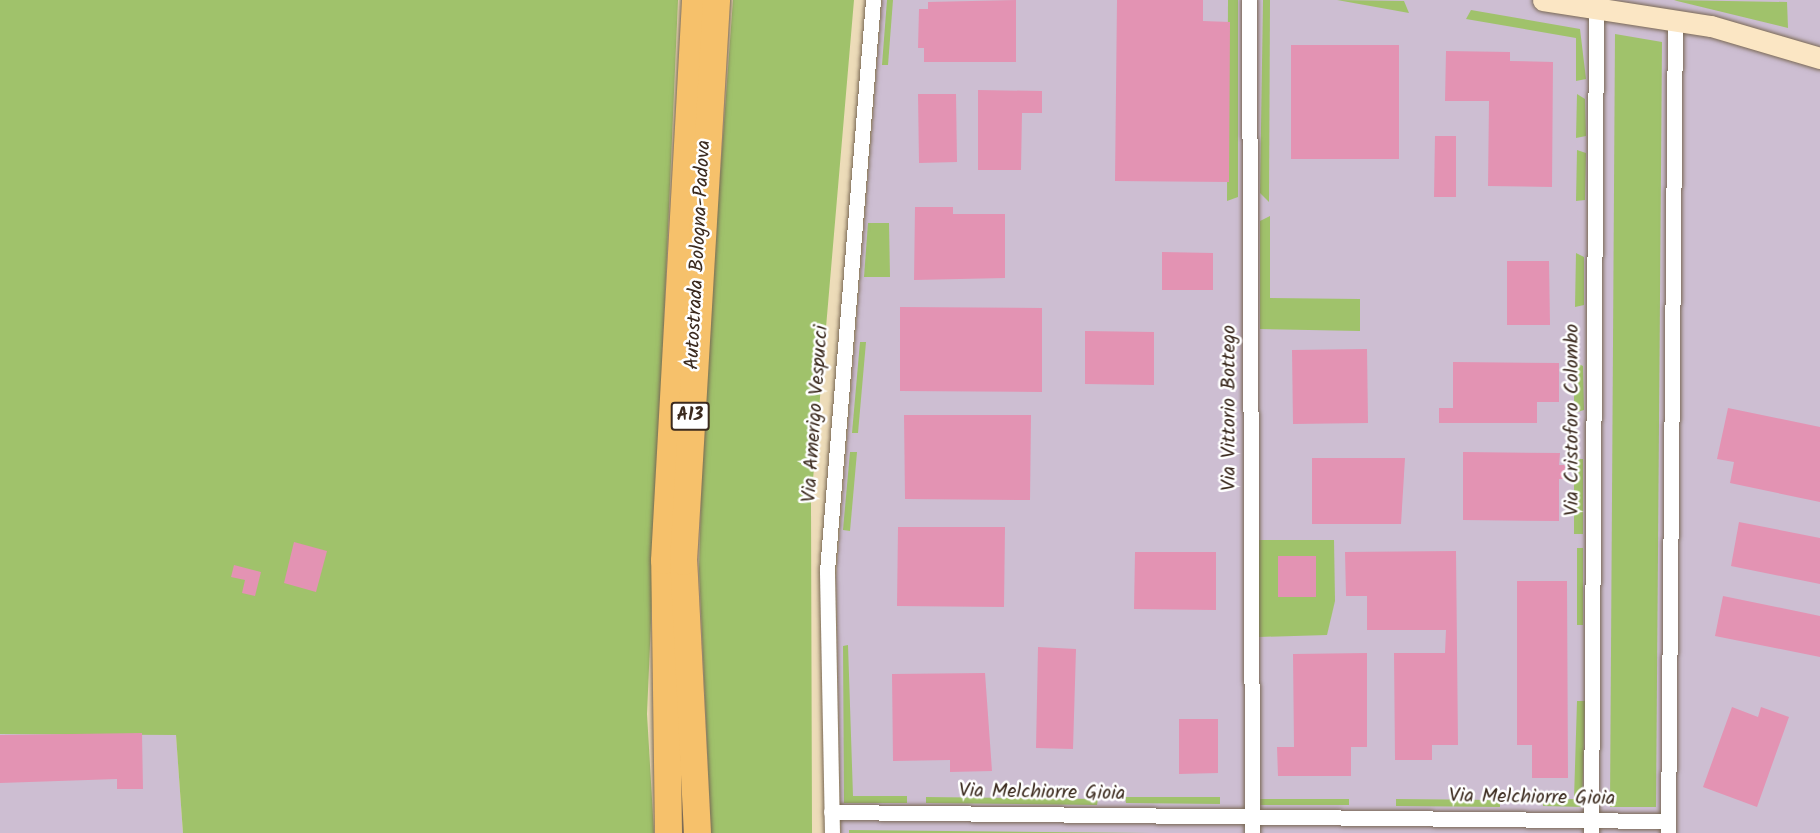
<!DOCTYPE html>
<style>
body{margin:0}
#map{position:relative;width:1820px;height:833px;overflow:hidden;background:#eddcb9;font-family:Kalam,sans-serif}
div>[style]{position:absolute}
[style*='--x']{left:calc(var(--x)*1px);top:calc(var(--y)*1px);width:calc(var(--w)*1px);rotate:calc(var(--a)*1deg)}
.industrial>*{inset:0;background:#cdbed2}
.green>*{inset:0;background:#a0c26b}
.building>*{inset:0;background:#e393b3}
.roads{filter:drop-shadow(0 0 2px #796854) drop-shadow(0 0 2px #796854)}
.minor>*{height:15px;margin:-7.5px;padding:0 7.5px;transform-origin:7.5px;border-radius:7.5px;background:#fff}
.secondary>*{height:21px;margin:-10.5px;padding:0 10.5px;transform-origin:10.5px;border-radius:10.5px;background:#fbe6c4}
.motorway>*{height:27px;margin:-13.5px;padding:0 13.5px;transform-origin:13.5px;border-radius:13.5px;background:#f6c16b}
span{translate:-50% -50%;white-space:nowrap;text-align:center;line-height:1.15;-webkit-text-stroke:5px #fff;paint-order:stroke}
.shield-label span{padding:2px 4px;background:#fff;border:2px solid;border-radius:4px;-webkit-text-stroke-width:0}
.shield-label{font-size:18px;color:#3b2a1e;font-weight:700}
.street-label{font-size:20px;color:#3b2a1e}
</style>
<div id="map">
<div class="industrial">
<div style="clip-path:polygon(882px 0,1820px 0,1820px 833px,841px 833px,836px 577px)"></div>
<div style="clip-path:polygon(0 734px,176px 734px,183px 833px,0 833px)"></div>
</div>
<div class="green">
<div style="clip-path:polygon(0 0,678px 0,647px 714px,654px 833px,183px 833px,176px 735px,0 734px)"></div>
<div style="clip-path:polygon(733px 0,854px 0,811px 503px,812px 833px,711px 833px,699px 569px,704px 395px)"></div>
<div style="clip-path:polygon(887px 0,893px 0,888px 65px,882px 65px)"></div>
<div style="clip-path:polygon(1228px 0,1238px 0,1238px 197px,1227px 201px)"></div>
<div style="clip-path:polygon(1263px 0,1270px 0,1269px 202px,1260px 193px)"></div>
<div style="clip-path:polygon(1337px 0,1404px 1px,1409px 13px)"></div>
<div style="clip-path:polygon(1674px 0,1787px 2px,1788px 28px,1677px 1px)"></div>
<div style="clip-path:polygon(1471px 10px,1580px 29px,1586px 79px,1576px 81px,1576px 38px,1466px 19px)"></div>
<div style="clip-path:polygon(1615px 34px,1662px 42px,1656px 807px,1610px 807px)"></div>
<div style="clip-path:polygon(1577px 94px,1585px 99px,1586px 136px,1576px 138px)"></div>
<div style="clip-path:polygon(1577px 150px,1586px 153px,1585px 200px,1576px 201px)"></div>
<div style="clip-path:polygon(1270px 216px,1270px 298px,1360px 299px,1360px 331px,1260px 329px,1260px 221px)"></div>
<div style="clip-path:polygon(868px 223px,889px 223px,890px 277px,864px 277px)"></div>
<div style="clip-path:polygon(1576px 253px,1584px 257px,1584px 305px,1575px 307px)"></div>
<div style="clip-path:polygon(860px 342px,866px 342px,858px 433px,852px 433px)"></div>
<div style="clip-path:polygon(1574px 362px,1583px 366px,1584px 410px,1574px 413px)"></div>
<div style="clip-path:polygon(850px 452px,857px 452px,850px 531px,843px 530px)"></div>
<div style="clip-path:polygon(1574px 459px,1583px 459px,1583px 534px,1574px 534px)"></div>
<div style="clip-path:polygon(1259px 540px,1334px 540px,1335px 601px,1327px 635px,1259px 637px)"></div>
<div style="clip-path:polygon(1577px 548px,1583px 548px,1583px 625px,1577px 625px)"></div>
<div style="clip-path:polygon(848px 645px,853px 796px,907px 796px,907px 803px,844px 803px,843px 646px)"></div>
<div style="clip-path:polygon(1577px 701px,1585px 701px,1582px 807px,1543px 806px,1543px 800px,1574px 799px)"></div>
<div style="clip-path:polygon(926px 797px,1098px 799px,1097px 805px,926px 803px)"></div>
<div style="clip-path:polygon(1125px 797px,1220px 797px,1220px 804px,1126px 803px)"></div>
<div style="clip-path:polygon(1257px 799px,1349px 799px,1349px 805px,1257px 805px)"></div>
<div style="clip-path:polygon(1396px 799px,1500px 800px,1500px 807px,1396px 806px)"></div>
<div style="clip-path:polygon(849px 830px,1152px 833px,849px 833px)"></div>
</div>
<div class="building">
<div style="clip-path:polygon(1016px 0,1016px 62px,924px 62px,924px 48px,918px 48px,919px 9px,928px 9px,928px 2px)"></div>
<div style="clip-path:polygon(1117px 0,1203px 0,1203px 21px,1230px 22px,1229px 182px,1115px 181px)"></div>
<div style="clip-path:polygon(1291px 45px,1399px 45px,1399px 159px,1291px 159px)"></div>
<div style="clip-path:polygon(1446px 51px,1510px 52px,1510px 61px,1553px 62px,1552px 187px,1488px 186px,1489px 101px,1445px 101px)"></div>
<div style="clip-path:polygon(978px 90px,1042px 91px,1042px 113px,1022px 113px,1021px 170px,978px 170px)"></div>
<div style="clip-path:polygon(918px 94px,956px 94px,957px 162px,919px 163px)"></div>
<div style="clip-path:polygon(1435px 136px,1456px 136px,1456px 197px,1434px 197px)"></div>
<div style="clip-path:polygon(915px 207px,953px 207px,953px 214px,1005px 214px,1005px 278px,914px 280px)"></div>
<div style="clip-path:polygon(1162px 252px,1213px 253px,1213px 290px,1162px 290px)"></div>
<div style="clip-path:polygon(1507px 261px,1549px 261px,1550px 325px,1507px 325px)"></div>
<div style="clip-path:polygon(900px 307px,1042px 308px,1042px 392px,900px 391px)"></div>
<div style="clip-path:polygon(1085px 331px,1154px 332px,1154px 385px,1085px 384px)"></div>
<div style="clip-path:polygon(1367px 349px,1368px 423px,1293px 424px,1292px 350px)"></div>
<div style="clip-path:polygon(1453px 362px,1559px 363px,1559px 402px,1537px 402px,1537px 423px,1439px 423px,1439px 408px,1453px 408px)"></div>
<div style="clip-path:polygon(1728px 408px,1820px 427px,1820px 502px,1730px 483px,1734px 462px,1717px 459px)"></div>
<div style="clip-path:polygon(904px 415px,1031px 415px,1030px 500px,905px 499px)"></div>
<div style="clip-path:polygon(1463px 452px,1560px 453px,1559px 465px,1565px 465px,1565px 479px,1559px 479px,1559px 521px,1463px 520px)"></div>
<div style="clip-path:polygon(1312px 458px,1405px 458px,1401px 524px,1312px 524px)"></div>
<div style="clip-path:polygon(1739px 522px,1820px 538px,1820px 584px,1731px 566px)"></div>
<div style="clip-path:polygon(898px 527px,1005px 527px,1004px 607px,897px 606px)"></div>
<div style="clip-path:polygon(294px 542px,327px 551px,316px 592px,284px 583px)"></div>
<div style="clip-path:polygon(1456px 551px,1458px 745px,1432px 745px,1432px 760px,1395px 760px,1394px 653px,1445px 653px,1446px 630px,1367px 630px,1367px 596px,1346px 596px,1345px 552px)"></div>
<div style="clip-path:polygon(1135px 552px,1216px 552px,1216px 610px,1134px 609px)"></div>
<div style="clip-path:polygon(1278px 556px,1316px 556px,1316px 597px,1278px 597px)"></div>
<div style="clip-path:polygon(234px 565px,261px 572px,255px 596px,242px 593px,245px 580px,231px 577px)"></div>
<div style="clip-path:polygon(1517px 581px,1567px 581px,1568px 778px,1532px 778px,1532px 745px,1517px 745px)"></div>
<div style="clip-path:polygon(1723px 596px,1820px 616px,1820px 657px,1715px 636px)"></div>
<div style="clip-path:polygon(1038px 647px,1076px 649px,1073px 749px,1036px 748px)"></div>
<div style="clip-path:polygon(1367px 653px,1367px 747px,1351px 747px,1351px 776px,1278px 776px,1277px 747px,1294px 747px,1293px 654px)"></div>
<div style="clip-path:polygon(985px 673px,992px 771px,950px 772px,950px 760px,893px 761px,892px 674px)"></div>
<div style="clip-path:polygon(1732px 707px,1758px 717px,1761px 707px,1789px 717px,1757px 807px,1703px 787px)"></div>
<div style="clip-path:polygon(1179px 719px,1218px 719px,1218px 773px,1179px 774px)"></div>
<div style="clip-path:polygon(142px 733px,143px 789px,117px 789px,117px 779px,0 783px,0 735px)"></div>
</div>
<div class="roads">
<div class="minor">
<div style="--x:1249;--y:0;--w:833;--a:89.79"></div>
<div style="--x:831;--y:812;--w:837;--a:0.62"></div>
<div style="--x:832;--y:833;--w:262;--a:-91.1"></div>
<div style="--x:827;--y:571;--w:573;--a:-85.39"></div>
<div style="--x:1591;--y:833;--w:825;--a:-89.65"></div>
<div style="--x:1668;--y:833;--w:814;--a:-89.51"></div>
</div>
<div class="secondary">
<div style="--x:1543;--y:0;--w:170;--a:8.8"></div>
<div style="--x:1711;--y:26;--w:114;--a:16.4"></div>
</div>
<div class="motorway">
<div style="--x:668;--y:833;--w:273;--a:-90.8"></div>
<div style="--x:664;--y:560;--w:561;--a:-86.83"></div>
<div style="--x:697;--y:833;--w:272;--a:-92.9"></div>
<div style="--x:683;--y:561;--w:562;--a:-86.63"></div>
</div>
</div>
<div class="shield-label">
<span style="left:690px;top:416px">A13</span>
</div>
<div class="street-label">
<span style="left:699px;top:255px;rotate:-87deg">Autostrada Bologna-Padova</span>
<span style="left:1230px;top:408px;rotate:-90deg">Via Vittorio Bottego</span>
<span style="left:816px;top:414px;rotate:-86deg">Via Amerigo Vespucci</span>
<span style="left:1573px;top:420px;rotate:-90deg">Via Cristoforo Colombo</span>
<span style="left:1042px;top:793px;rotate:1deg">Via Melchiorre Gioia</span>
<span style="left:1532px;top:798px;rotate:1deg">Via Melchiorre Gioia</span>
</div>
</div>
